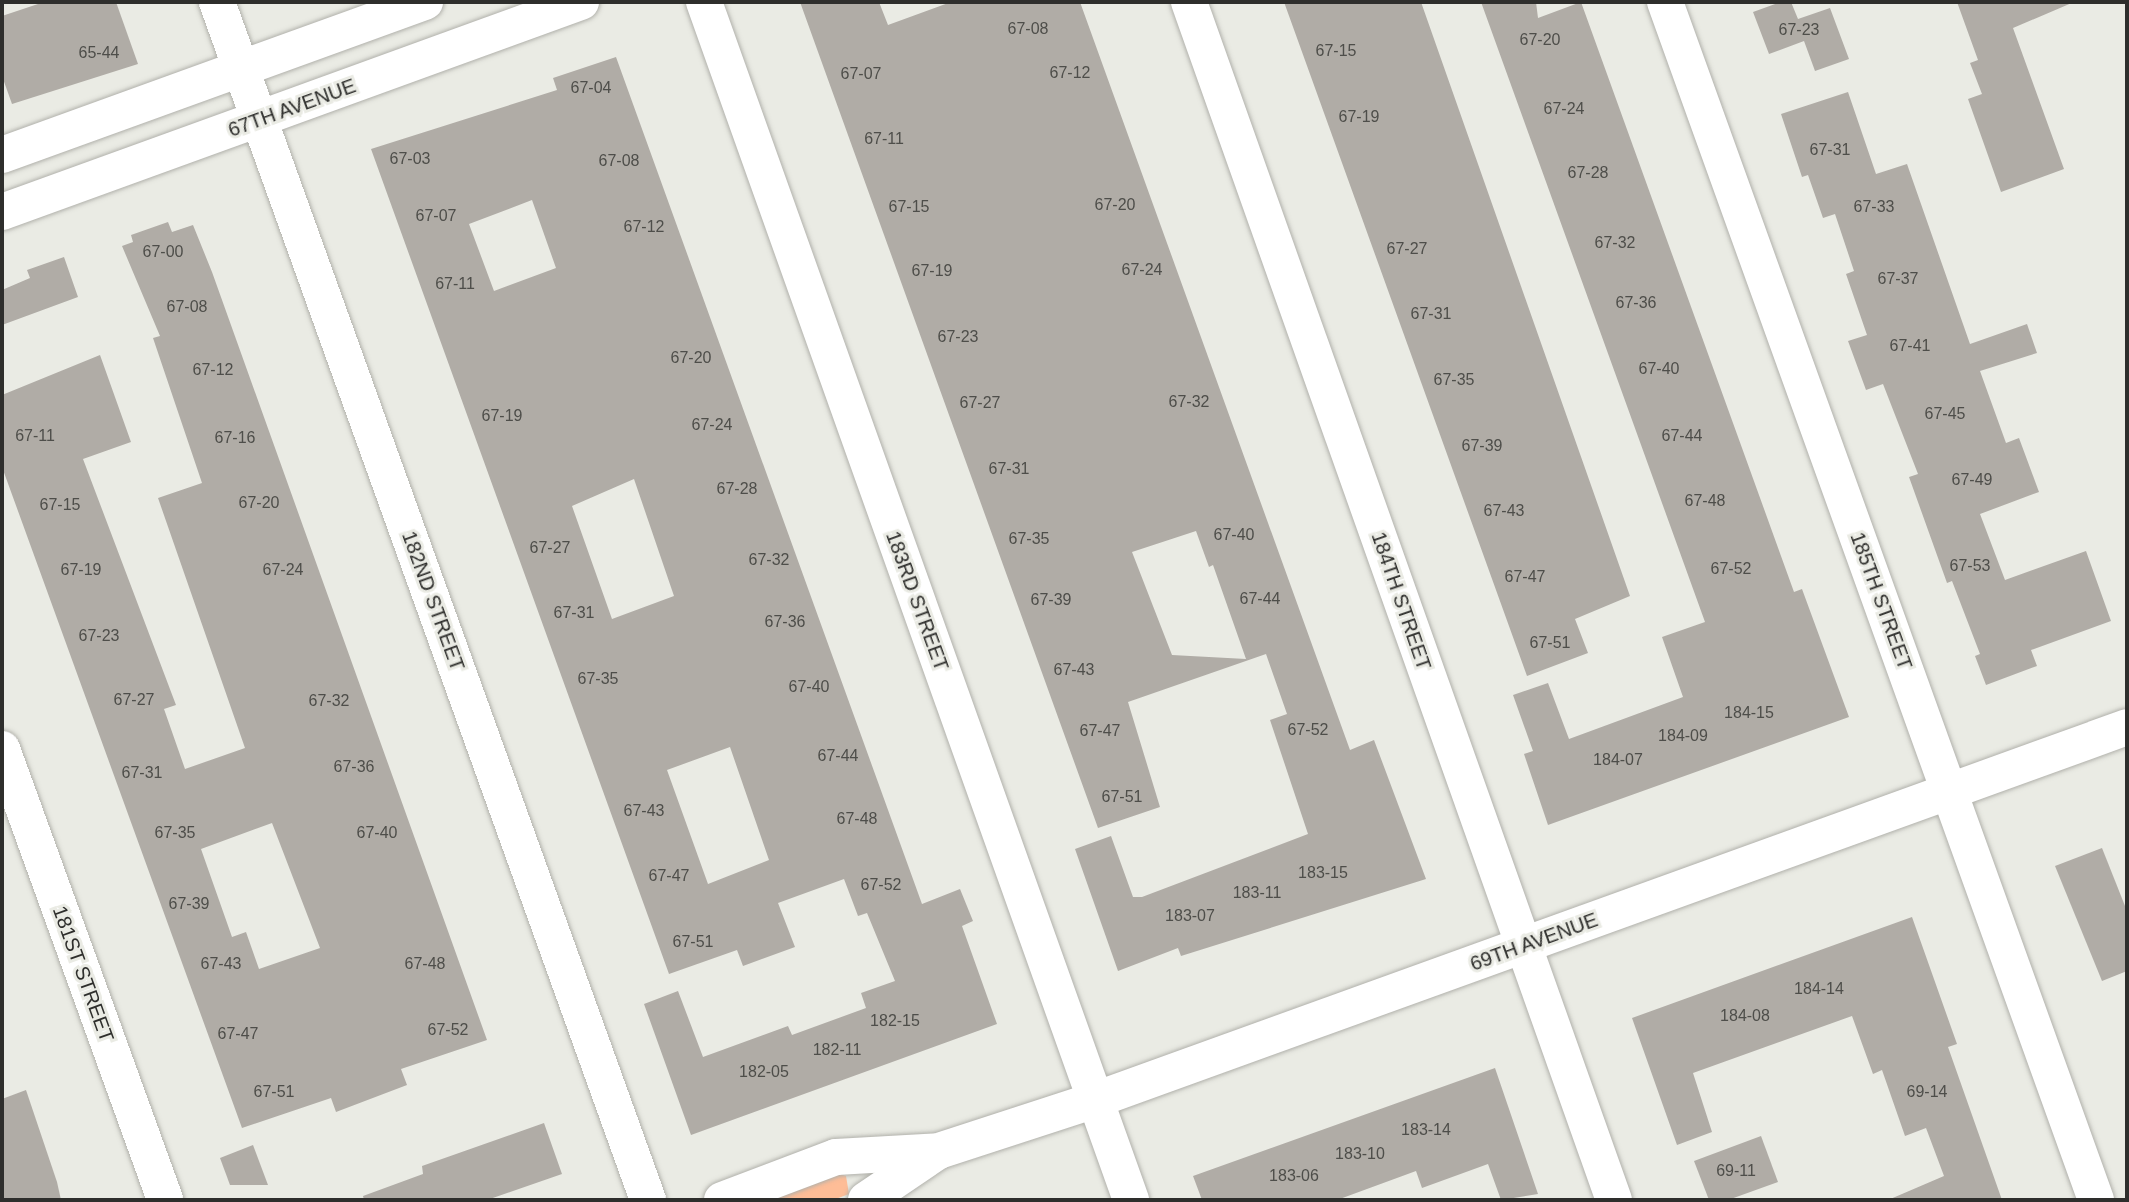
<!DOCTYPE html>
<style>
body{margin:0}
#map{position:relative;width:2129px;height:1202px;overflow:hidden;background:#eaebe4;font-family:Helvetica,sans-serif}
div>[style]{position:absolute}
[style*='--x']{left:calc(var(--x)*1px);top:calc(var(--y)*1px);width:calc(var(--w)*1px);rotate:calc(var(--a)*1deg)}
.green>*{inset:0;background:#febd97}
.building>*{inset:0;background:#b0aca6}
.roads{filter:drop-shadow(0 0 2px #b1b1ab) drop-shadow(0 0 2px #b1b1ab)}
.minor>*{height:36px;margin:-18px;padding:0 18px;transform-origin:18px;border-radius:18px;background:#fff}
span{translate:-50% -50%;white-space:nowrap;text-align:center;line-height:1.15;-webkit-text-stroke:6px #eaebe4;paint-order:stroke}
.number-label{font-size:16px;color:#4e4e4a}
.number-label span{-webkit-text-stroke-width:0}
.street-label{font-size:20px;color:#2e2e2c}
.frame{position:absolute;inset:0;border:4px solid #2e2e2c;pointer-events:none}
</style>
<div id="map">
<div class="green">
<div style="clip-path:polygon(836px 1173px,846px 1176px,849px 1194px,833px 1200px,761px 1200px)"></div>
</div>
<div class="building">
<div style="clip-path:polygon(44px 2px,116px 2px,138px 64px,12px 104px,2px 76px,2px 16px)"></div>
<div style="clip-path:polygon(evenodd,800px 2px,879px 2px,888px 25px,951px 2px,1080px 2px,1350px 750px,1374px 740px,1426px 879px,1181px 956px,1178px 948px,1118px 971px,1075px 849px,1111px 836px,1133px 897px,1142px 897px,1308px 834px,1270px 720px,1287px 714px,1266px 654px,1128px 702px,1160px 807px,1098px 828px,800px 2px,1196px 531px,1209px 567px,1213px 565px,1246px 659px,1172px 655px,1132px 552px,1196px 531px)"></div>
<div style="clip-path:polygon(1284px 2px,1421px 2px,1630px 596px,1575px 619px,1588px 653px,1527px 676px)"></div>
<div style="clip-path:polygon(1481px 2px,1536px 2px,1538px 18px,1581px 2px,1794px 592px,1802px 589px,1849px 717px,1548px 825px,1524px 754px,1533px 751px,1513px 695px,1548px 683px,1569px 739px,1683px 697px,1662px 637px,1705px 622px)"></div>
<div style="clip-path:polygon(1781px 2px,1791px 2px,1798px 19px,1830px 8px,1849px 59px,1815px 71px,1804px 41px,1769px 54px,1753px 12px)"></div>
<div style="clip-path:polygon(1957px 2px,2074px 2px,2013px 28px,2064px 169px,2001px 192px,1968px 99px,1982px 94px,1970px 63px,1978px 60px)"></div>
<div style="clip-path:polygon(evenodd,616px 57px,922px 904px,960px 889px,973px 921px,962px 926px,997px 1024px,691px 1135px,644px 1004px,678px 991px,703px 1057px,788px 1026px,792px 1035px,866px 1008px,861px 993px,895px 981px,867px 913px,858px 916px,844px 879px,778px 903px,795px 947px,743px 966px,737px 950px,669px 974px,371px 149px,557px 90px,553px 78px,616px 57px,532px 200px,556px 268px,494px 291px,469px 224px,532px 200px,616px 57px,634px 479px,674px 596px,612px 619px,572px 506px,634px 479px,616px 57px,730px 747px,769px 860px,708px 884px,667px 770px,730px 747px)"></div>
<div style="clip-path:polygon(1848px 92px,1876px 174px,1907px 164px,1970px 344px,2027px 324px,2037px 353px,1980px 371px,2006px 443px,2019px 438px,2039px 492px,1980px 514px,2005px 580px,2086px 551px,2111px 621px,2031px 650px,2037px 666px,1986px 685px,1975px 656px,1980px 654px,1952px 581px,1947px 583px,1909px 477px,1918px 474px,1883px 384px,1866px 390px,1848px 341px,1867px 335px,1846px 274px,1854px 271px,1835px 214px,1823px 218px,1808px 175px,1802px 177px,1781px 114px)"></div>
<div style="clip-path:polygon(evenodd,168px 222px,172px 232px,193px 225px,212px 272px,487px 1040px,401px 1069px,407px 1085px,336px 1112px,331px 1098px,242px 1128px,2px 467px,2px 395px,100px 355px,131px 442px,83px 459px,176px 705px,164px 709px,185px 769px,245px 748px,158px 498px,202px 483px,153px 338px,160px 336px,122px 246px,133px 242px,131px 235px,168px 222px,272px 823px,320px 948px,259px 969px,246px 932px,232px 937px,201px 849px,272px 823px)"></div>
<div style="clip-path:polygon(64px 257px,78px 297px,2px 325px,2px 290px,30px 278px,27px 270px)"></div>
<div style="clip-path:polygon(2102px 848px,2127px 911px,2127px 971px,2102px 981px,2055px 866px)"></div>
<div style="clip-path:polygon(1912px 917px,1957px 1044px,1948px 1047px,2002px 1200px,1888px 1200px,1944px 1176px,1926px 1128px,1905px 1136px,1882px 1070px,1873px 1074px,1852px 1016px,1693px 1073px,1712px 1132px,1677px 1145px,1632px 1018px)"></div>
<div style="clip-path:polygon(1495px 1068px,1538px 1194px,1501px 1200px,1488px 1164px,1422px 1188px,1416px 1171px,1337px 1200px,1202px 1200px,1193px 1176px)"></div>
<div style="clip-path:polygon(26px 1090px,57px 1182px,61px 1200px,2px 1200px,2px 1099px)"></div>
<div style="clip-path:polygon(544px 1123px,562px 1174px,487px 1200px,364px 1200px,363px 1196px,423px 1174px,422px 1166px)"></div>
<div style="clip-path:polygon(1761px 1136px,1778px 1182px,1728px 1200px,1709px 1200px,1694px 1161px)"></div>
<div style="clip-path:polygon(253px 1145px,268px 1185px,230px 1185px,220px 1158px)"></div>
</div>
<div class="roads">
<div class="minor">
<div style="--x:217;--y:2;--w:1273;--a:70.21"></div>
<div style="--x:704;--y:2;--w:1272;--a:70.38"></div>
<div style="--x:1189;--y:2;--w:1271;--a:70.47"></div>
<div style="--x:1665;--y:2;--w:1273;--a:70.21"></div>
<div style="--x:2;--y:155;--w:450;--a:-19.9"></div>
<div style="--x:2;--y:212;--w:616;--a:-19.94"></div>
<div style="--x:2;--y:749;--w:480;--a:70.1"></div>
<div style="--x:722;--y:1200;--w:122;--a:-20.7"></div>
<div style="--x:836;--y:1157;--w:103;--a:-3.3"></div>
<div style="--x:939;--y:1151;--w:164;--a:-18.1"></div>
<div style="--x:1095;--y:1100;--w:1097;--a:-19.87"></div>
<div style="--x:866;--y:1200;--w:86;--a:-34.1"></div>
</div>
</div>
<div class="number-label">
<span style="left:1028px;top:29px">67-08</span>
<span style="left:1799px;top:30px">67-23</span>
<span style="left:1540px;top:40px">67-20</span>
<span style="left:1336px;top:51px">67-15</span>
<span style="left:99px;top:53px">65-44</span>
<span style="left:1070px;top:73px">67-12</span>
<span style="left:861px;top:74px">67-07</span>
<span style="left:591px;top:88px">67-04</span>
<span style="left:1564px;top:109px">67-24</span>
<span style="left:1359px;top:117px">67-19</span>
<span style="left:884px;top:139px">67-11</span>
<span style="left:1830px;top:150px">67-31</span>
<span style="left:410px;top:159px">67-03</span>
<span style="left:619px;top:161px">67-08</span>
<span style="left:1588px;top:173px">67-28</span>
<span style="left:1115px;top:205px">67-20</span>
<span style="left:909px;top:207px">67-15</span>
<span style="left:1874px;top:207px">67-33</span>
<span style="left:436px;top:216px">67-07</span>
<span style="left:644px;top:227px">67-12</span>
<span style="left:1615px;top:243px">67-32</span>
<span style="left:1407px;top:249px">67-27</span>
<span style="left:163px;top:252px">67-00</span>
<span style="left:1142px;top:270px">67-24</span>
<span style="left:932px;top:271px">67-19</span>
<span style="left:1898px;top:279px">67-37</span>
<span style="left:455px;top:284px">67-11</span>
<span style="left:1636px;top:303px">67-36</span>
<span style="left:187px;top:307px">67-08</span>
<span style="left:1431px;top:314px">67-31</span>
<span style="left:958px;top:337px">67-23</span>
<span style="left:1910px;top:346px">67-41</span>
<span style="left:691px;top:358px">67-20</span>
<span style="left:1659px;top:369px">67-40</span>
<span style="left:213px;top:370px">67-12</span>
<span style="left:1454px;top:380px">67-35</span>
<span style="left:1189px;top:402px">67-32</span>
<span style="left:980px;top:403px">67-27</span>
<span style="left:1945px;top:414px">67-45</span>
<span style="left:502px;top:416px">67-19</span>
<span style="left:712px;top:425px">67-24</span>
<span style="left:35px;top:436px">67-11</span>
<span style="left:1682px;top:436px">67-44</span>
<span style="left:235px;top:438px">67-16</span>
<span style="left:1482px;top:446px">67-39</span>
<span style="left:1009px;top:469px">67-31</span>
<span style="left:1972px;top:480px">67-49</span>
<span style="left:737px;top:489px">67-28</span>
<span style="left:1705px;top:501px">67-48</span>
<span style="left:259px;top:503px">67-20</span>
<span style="left:60px;top:505px">67-15</span>
<span style="left:1504px;top:511px">67-43</span>
<span style="left:1234px;top:535px">67-40</span>
<span style="left:1029px;top:539px">67-35</span>
<span style="left:550px;top:548px">67-27</span>
<span style="left:769px;top:560px">67-32</span>
<span style="left:1970px;top:566px">67-53</span>
<span style="left:1731px;top:569px">67-52</span>
<span style="left:81px;top:570px">67-19</span>
<span style="left:283px;top:570px">67-24</span>
<span style="left:1525px;top:577px">67-47</span>
<span style="left:1260px;top:599px">67-44</span>
<span style="left:1051px;top:600px">67-39</span>
<span style="left:574px;top:613px">67-31</span>
<span style="left:785px;top:622px">67-36</span>
<span style="left:99px;top:636px">67-23</span>
<span style="left:1550px;top:643px">67-51</span>
<span style="left:1074px;top:670px">67-43</span>
<span style="left:598px;top:679px">67-35</span>
<span style="left:809px;top:687px">67-40</span>
<span style="left:134px;top:700px">67-27</span>
<span style="left:329px;top:701px">67-32</span>
<span style="left:1749px;top:713px">184-15</span>
<span style="left:1308px;top:730px">67-52</span>
<span style="left:1100px;top:731px">67-47</span>
<span style="left:1683px;top:736px">184-09</span>
<span style="left:838px;top:756px">67-44</span>
<span style="left:1618px;top:760px">184-07</span>
<span style="left:354px;top:767px">67-36</span>
<span style="left:142px;top:773px">67-31</span>
<span style="left:1122px;top:797px">67-51</span>
<span style="left:644px;top:811px">67-43</span>
<span style="left:857px;top:819px">67-48</span>
<span style="left:175px;top:833px">67-35</span>
<span style="left:377px;top:833px">67-40</span>
<span style="left:1323px;top:873px">183-15</span>
<span style="left:669px;top:876px">67-47</span>
<span style="left:881px;top:885px">67-52</span>
<span style="left:1257px;top:893px">183-11</span>
<span style="left:189px;top:904px">67-39</span>
<span style="left:1190px;top:916px">183-07</span>
<span style="left:693px;top:942px">67-51</span>
<span style="left:221px;top:964px">67-43</span>
<span style="left:425px;top:964px">67-48</span>
<span style="left:1819px;top:989px">184-14</span>
<span style="left:1745px;top:1016px">184-08</span>
<span style="left:895px;top:1021px">182-15</span>
<span style="left:448px;top:1030px">67-52</span>
<span style="left:238px;top:1034px">67-47</span>
<span style="left:837px;top:1050px">182-11</span>
<span style="left:764px;top:1072px">182-05</span>
<span style="left:274px;top:1092px">67-51</span>
<span style="left:1927px;top:1092px">69-14</span>
<span style="left:1426px;top:1130px">183-14</span>
<span style="left:1360px;top:1154px">183-10</span>
<span style="left:1736px;top:1171px">69-11</span>
<span style="left:1294px;top:1176px">183-06</span>
</div>
<div class="street-label">
<span style="left:292px;top:108px;rotate:-20deg">67TH AVENUE</span>
<span style="left:433px;top:601px;rotate:70deg">182ND STREET</span>
<span style="left:917px;top:601px;rotate:70deg">183RD STREET</span>
<span style="left:1401px;top:601px;rotate:71deg">184TH STREET</span>
<span style="left:1881px;top:601px;rotate:70deg">185TH STREET</span>
<span style="left:1534px;top:942px;rotate:-20deg">69TH AVENUE</span>
<span style="left:83px;top:974px;rotate:70deg">181ST STREET</span>
</div>
<div class="frame"></div>
</div>
